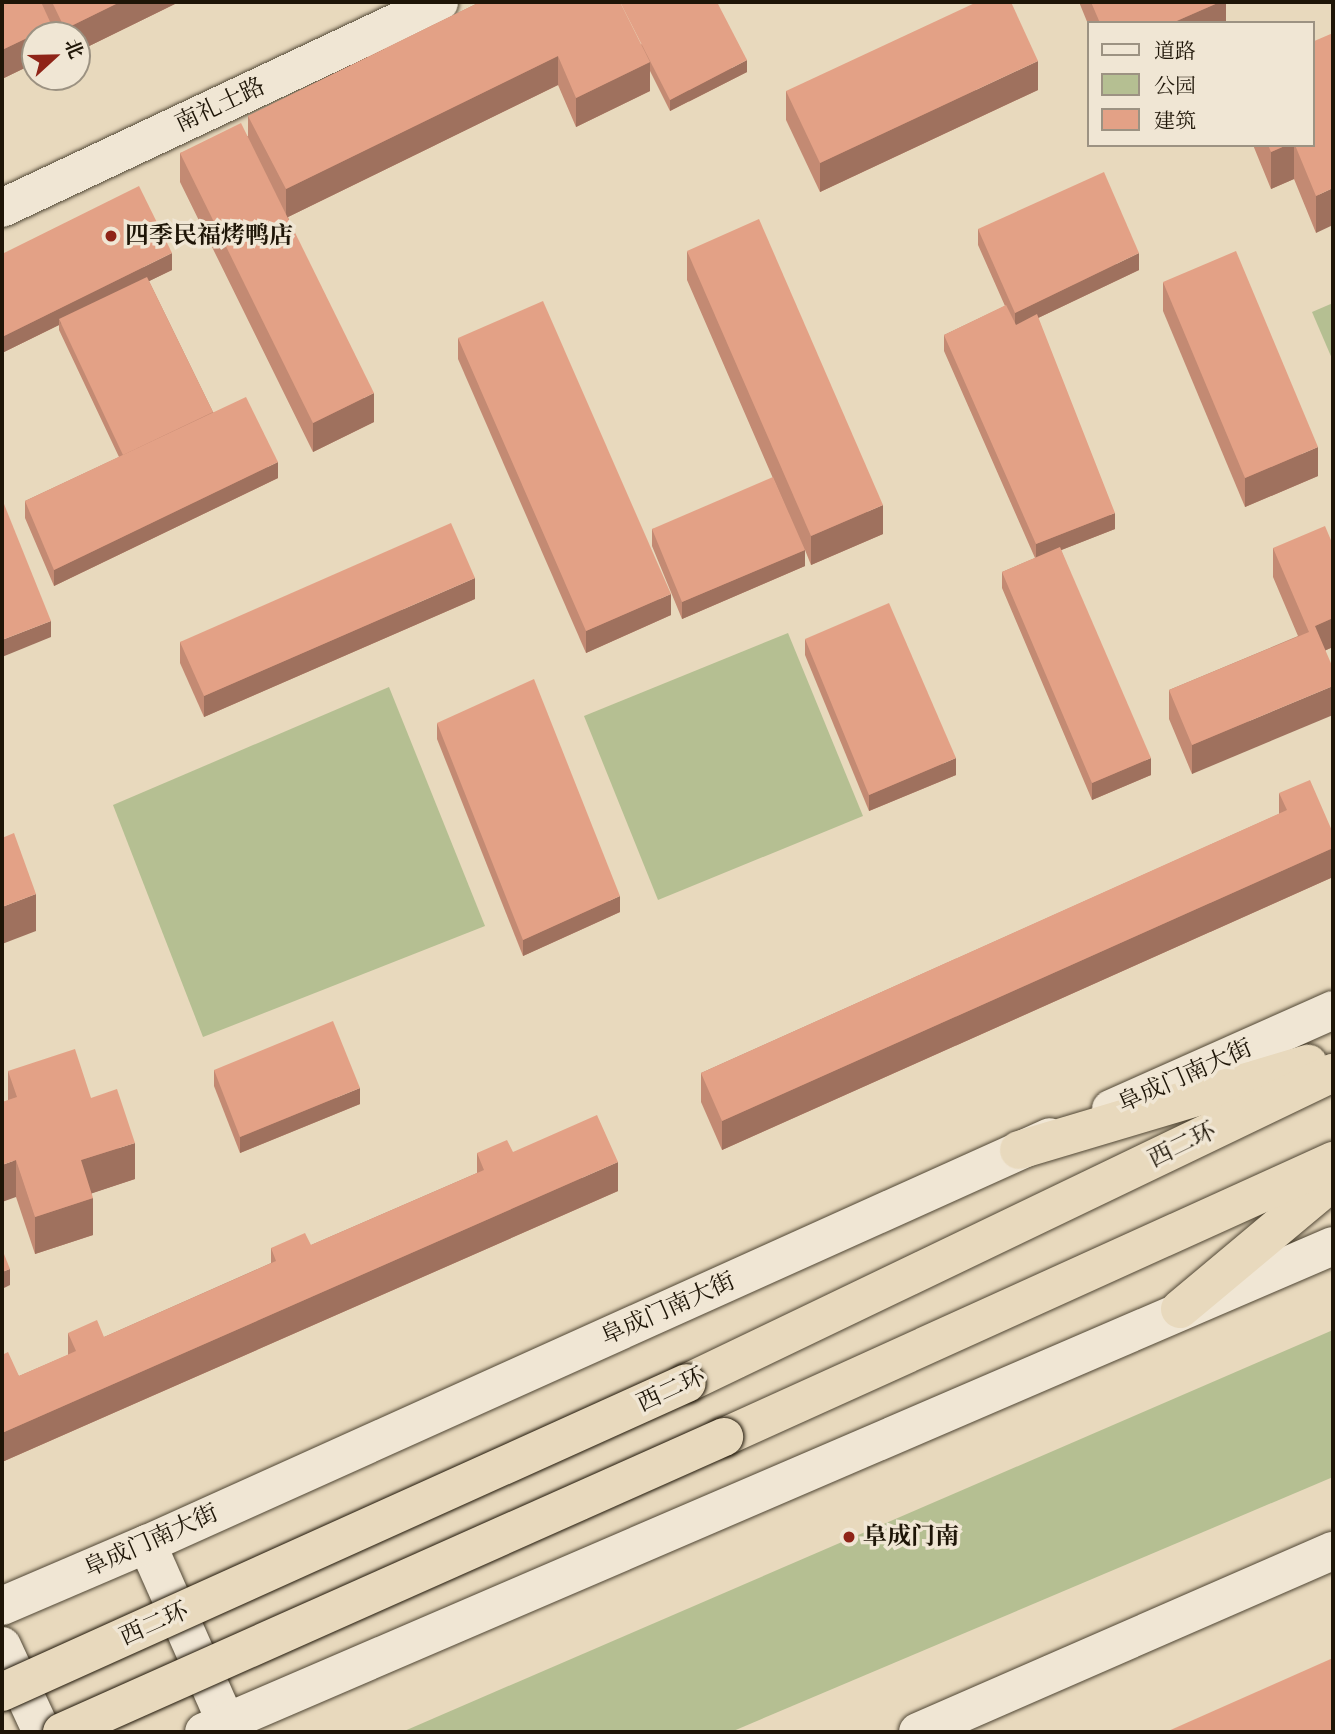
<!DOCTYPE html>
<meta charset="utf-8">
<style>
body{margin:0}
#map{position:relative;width:1335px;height:1734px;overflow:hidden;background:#e8d9bd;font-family:Cardo,"Noto Serif SC",serif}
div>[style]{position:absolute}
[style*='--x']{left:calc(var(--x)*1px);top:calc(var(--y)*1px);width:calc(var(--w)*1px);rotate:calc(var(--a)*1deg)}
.green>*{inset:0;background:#b5bf92}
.roads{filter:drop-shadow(0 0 2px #504634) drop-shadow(0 0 2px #504634)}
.minor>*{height:38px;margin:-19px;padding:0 19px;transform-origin:19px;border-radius:19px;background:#f0e6d4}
.highway>*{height:38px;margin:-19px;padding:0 19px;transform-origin:19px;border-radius:19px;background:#e8d9bd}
.bridges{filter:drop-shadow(0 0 2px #1e1507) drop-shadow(0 0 2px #1e1507)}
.highway-bridge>*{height:38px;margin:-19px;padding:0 19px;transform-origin:19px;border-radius:19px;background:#e8d9bd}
.wall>*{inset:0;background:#c38a73}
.shaded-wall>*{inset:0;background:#9f715e}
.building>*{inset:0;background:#e3a186}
.dots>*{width:19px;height:19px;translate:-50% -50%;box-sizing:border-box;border:4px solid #f0e6d4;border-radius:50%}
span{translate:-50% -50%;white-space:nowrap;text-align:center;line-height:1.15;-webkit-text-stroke:7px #f0e6d4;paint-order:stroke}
.street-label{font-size:24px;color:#1e1507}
.poi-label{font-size:24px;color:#1e1507;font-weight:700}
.left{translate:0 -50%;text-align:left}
.frame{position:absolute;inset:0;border:4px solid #1e1507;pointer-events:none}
.legend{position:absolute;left:1087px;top:21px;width:228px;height:126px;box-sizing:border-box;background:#f0e6d4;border:2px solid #9c9282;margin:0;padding:9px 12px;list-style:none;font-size:21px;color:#1e1507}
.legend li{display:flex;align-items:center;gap:14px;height:35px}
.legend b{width:35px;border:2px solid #9c9282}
.north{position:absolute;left:21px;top:21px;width:70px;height:70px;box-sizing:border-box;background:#f0e6d4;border:2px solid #9c9282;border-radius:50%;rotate:68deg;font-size:19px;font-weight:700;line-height:28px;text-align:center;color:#1e1507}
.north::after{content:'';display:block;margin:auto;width:24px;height:32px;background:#8f2418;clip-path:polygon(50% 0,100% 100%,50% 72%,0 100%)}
</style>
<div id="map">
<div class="green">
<div style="clip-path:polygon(1333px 303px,1333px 361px,1312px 312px)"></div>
<div style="clip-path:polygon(788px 633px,863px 816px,658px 900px,584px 716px)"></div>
<div style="clip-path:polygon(389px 687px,485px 926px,203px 1037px,113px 805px)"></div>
<div style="clip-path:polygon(1333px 1330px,1333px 1477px,731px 1732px,402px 1732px)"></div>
</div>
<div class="roads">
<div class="minor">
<div style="--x:2;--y:208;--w:483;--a:-25.2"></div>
<div style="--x:1111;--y:1109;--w:243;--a:-24"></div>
<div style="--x:147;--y:1544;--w:195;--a:66.1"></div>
<div style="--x:2;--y:1606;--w:158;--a:-23.2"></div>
<div style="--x:147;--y:1544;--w:990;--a:-24.26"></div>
<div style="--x:2;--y:1646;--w:95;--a:65.1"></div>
<div style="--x:204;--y:1732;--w:1229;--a:-23.29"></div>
<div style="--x:918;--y:1732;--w:453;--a:-23.6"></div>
</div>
<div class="highway">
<div style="--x:1019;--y:1150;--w:302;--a:-16.6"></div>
<div style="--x:1180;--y:1309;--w:199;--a:-39.9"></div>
<div style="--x:687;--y:1383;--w:717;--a:-25.64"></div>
<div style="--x:724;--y:1437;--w:669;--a:-24.38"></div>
</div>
</div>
<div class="bridges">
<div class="highway-bridge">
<div style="--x:2;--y:1692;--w:751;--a:-24.28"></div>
<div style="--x:62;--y:1732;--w:725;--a:-24.02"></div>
</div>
</div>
<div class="wall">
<div style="clip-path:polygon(2px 2px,179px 2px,77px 52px,77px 35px,54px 35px,52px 32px,52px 35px,35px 63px,2px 79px)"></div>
<div style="clip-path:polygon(480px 2px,747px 72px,670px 111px,650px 71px,650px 91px,576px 127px,558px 85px,288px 217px,374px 422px,313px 452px,180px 182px,180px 153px,248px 136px,248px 116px)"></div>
<div style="clip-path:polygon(1079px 2px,1226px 2px,1226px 23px,1088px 23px,1088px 24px)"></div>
<div style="clip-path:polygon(1333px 33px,1316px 233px,1294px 179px,1271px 189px,1253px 145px,1312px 145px)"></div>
<div style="clip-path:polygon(1038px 90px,820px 192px,786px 120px,786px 91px)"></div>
<div style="clip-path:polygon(978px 229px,1139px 270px,1038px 318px,1115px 529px,1061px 550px,1151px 775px,1092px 800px,1002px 588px,1002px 572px,1035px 558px,944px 351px,944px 335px,1005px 306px,978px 245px)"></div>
<div style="clip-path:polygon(687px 251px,883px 534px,811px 565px,805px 550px,805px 566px,682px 619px,652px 546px,652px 529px,785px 506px,687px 280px)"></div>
<div style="clip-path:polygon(2px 254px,172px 270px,149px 281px,213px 412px,278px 478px,54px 586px,25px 518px,25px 501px,119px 457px,59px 330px,59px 325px,2px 353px)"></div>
<div style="clip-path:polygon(1163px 282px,1318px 476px,1245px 507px,1163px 311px)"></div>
<div style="clip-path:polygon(458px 338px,671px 615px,586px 653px,458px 359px)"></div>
<div style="clip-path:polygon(1333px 545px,1333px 647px,1326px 650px,1192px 774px,1169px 719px,1169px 690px,1298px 636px,1273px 577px,1273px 548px)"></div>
<div style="clip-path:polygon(475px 599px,204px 717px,180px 663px,180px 642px)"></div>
<div style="clip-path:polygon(805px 639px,956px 775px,869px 811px,805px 655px)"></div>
<div style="clip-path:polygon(437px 723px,620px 912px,523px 956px,437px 739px)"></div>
<div style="clip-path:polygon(1279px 793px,1333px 833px,1333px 877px,722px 1150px,701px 1102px,701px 1073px,1279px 814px)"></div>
<div style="clip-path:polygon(214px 1070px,360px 1104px,240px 1153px,214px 1086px)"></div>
<div style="clip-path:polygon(8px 1071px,91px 1098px,135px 1179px,92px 1193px,93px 1235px,35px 1254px,16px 1197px,8px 1100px)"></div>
<div style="clip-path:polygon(513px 1152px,618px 1191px,2px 1462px,2px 1355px,19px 1376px,68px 1355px,68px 1333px,104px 1337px,271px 1263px,271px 1248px,311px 1245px,477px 1173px,477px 1153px)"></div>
</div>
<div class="shaded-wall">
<div style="clip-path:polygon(120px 2px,179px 2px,77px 52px,77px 35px,65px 35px,65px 29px)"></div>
<div style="clip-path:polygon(1220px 2px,1226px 2px,1226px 23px,1172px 23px)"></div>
<div style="clip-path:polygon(52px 26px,52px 35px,35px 35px,35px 63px,2px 79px,2px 50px)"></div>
<div style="clip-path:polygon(558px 56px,558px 85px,286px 218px,286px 189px)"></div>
<div style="clip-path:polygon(747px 60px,747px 72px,670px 111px,670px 100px)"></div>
<div style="clip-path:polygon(1038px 61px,1038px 90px,820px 192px,820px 163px)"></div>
<div style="clip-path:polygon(650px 62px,650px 91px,576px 127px,576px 98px)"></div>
<div style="clip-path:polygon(1287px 145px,1294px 145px,1294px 179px,1271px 189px,1271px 152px)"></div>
<div style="clip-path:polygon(1333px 188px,1333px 225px,1316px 233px,1316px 196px)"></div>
<div style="clip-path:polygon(172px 253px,172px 270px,61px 324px,59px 319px,59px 325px,2px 353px,2px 337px)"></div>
<div style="clip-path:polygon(1139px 253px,1139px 270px,1015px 329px,1015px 313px)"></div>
<div style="clip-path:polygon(374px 393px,374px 422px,313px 452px,313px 423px)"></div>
<div style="clip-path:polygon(1318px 447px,1318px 476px,1245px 507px,1245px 478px)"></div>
<div style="clip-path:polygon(278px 462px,278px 478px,54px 586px,54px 570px)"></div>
<div style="clip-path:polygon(883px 505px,883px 534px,811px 565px,811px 536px)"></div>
<div style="clip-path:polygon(1115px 513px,1115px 529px,1036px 560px,1036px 544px)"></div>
<div style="clip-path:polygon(805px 550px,805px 566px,682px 619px,682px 602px)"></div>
<div style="clip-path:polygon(475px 578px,475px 599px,204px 717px,204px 696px)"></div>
<div style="clip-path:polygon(671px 594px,671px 615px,586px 653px,586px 631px)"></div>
<div style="clip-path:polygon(1333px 618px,1333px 647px,1315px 655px,1315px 626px)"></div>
<div style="clip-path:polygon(51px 621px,51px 637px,2px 657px,2px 640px)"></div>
<div style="clip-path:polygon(1333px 686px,1333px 715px,1192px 774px,1192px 745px)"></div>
<div style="clip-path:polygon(956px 758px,956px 775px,869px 811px,869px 795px)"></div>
<div style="clip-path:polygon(1151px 758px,1151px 775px,1092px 800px,1092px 783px)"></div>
<div style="clip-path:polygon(1333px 848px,1333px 877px,722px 1150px,722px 1121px)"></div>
<div style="clip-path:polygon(36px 894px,36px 931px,2px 944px,2px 907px)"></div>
<div style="clip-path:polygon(620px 896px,620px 912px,523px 956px,523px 940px)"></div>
<div style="clip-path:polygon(360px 1088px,360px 1104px,240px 1153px,240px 1137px)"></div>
<div style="clip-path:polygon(135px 1143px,135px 1179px,81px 1197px,81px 1160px)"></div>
<div style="clip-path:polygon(16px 1160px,16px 1197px,2px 1202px,2px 1165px)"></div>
<div style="clip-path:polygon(618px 1162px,618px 1191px,2px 1462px,2px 1433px)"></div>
<div style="clip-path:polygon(93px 1198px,93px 1235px,35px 1254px,35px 1217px)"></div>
<div style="clip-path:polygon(10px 1269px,10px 1285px,2px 1289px,2px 1272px)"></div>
</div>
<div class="building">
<div style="clip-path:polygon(2px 2px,41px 2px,52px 26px,2px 50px)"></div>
<div style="clip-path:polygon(52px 2px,120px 2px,65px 29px)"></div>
<div style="clip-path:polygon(480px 2px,620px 2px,650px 62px,576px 98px,558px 56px,286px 189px,248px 116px)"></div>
<div style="clip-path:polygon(620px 2px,717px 2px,747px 60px,670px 100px)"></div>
<div style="clip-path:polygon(977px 2px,1011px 2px,1038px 61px,820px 163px,786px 91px)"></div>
<div style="clip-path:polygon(1091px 2px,1220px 2px,1172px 23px,1100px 23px)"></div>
<div style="clip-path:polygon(1333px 33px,1333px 188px,1316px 196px,1295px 145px,1312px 145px,1312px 42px)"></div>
<div style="clip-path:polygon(241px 123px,374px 393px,313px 423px,180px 153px)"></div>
<div style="clip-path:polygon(1268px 145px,1287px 145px,1271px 152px)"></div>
<div style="clip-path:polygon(1104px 172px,1139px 253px,1015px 313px,978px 229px)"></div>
<div style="clip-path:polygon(139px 186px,172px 253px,2px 337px,2px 254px)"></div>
<div style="clip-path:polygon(759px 219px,883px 505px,811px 536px,687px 251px)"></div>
<div style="clip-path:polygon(1236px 251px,1318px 447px,1245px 478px,1163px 282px)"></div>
<div style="clip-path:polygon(147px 277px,213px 412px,123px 455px,59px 319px)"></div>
<div style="clip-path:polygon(543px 301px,671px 594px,586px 631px,458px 338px)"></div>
<div style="clip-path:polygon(1006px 305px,1016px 325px,1037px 314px,1115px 513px,1036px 544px,944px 335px)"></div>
<div style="clip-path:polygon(246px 397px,278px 462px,54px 570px,25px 501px)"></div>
<div style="clip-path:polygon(773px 477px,805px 550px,682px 602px,652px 529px)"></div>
<div style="clip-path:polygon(2px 499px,51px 621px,2px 640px)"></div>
<div style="clip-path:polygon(451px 523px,475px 578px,204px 696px,180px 642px)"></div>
<div style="clip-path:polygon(1325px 526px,1333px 545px,1333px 618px,1315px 626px,1333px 668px,1333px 686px,1192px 745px,1169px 690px,1309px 632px,1273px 548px)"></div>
<div style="clip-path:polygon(1060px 547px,1151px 758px,1092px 783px,1002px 572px)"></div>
<div style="clip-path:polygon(889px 603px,956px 758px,869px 795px,805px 639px)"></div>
<div style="clip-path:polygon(534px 679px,620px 896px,523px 940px,437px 723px)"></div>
<div style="clip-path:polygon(1310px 780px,1333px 833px,1333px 848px,722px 1121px,701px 1073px,1287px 810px,1279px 793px)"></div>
<div style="clip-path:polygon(14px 833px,36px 894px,2px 907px,2px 838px)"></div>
<div style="clip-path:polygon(333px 1021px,360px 1088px,240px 1137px,214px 1070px)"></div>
<div style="clip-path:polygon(75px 1049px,91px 1098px,117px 1089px,135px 1143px,81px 1160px,93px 1198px,35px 1217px,16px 1160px,2px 1165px,2px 1102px,17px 1097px,8px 1071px)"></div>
<div style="clip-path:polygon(597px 1115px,618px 1162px,2px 1433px,2px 1355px,8px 1352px,19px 1376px,76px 1351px,68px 1333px,97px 1320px,104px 1337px,276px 1261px,271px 1248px,305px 1233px,311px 1245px,484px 1170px,477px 1153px,507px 1140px,513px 1152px)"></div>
<div style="clip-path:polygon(2px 1249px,10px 1269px,2px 1272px)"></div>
<div style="clip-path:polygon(1333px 1658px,1333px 1732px,1166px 1732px)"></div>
</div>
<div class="dots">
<div style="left:111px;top:236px;background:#8f2418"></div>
<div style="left:849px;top:1537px;background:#8f2418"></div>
</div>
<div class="street-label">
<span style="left:220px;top:105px;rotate:-25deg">南礼士路</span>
<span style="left:1185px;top:1076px;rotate:-24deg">阜成门南大街</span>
<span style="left:1182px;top:1145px;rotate:-26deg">西二环</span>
<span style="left:668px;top:1309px;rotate:-24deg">阜成门南大街</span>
<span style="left:671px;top:1390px;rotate:-25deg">西二环</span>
<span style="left:151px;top:1541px;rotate:-24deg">阜成门南大街</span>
<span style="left:154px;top:1624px;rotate:-24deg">西二环</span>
</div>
<div class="poi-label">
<span class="left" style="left:125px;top:236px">四季民福烤鸭店</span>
<span class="left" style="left:863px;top:1537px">阜成门南</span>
</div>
<div class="frame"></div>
<ul class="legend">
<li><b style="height:9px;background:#f0e6d4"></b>道路</li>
<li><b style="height:19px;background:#b5bf92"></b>公园</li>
<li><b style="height:19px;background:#e3a186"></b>建筑</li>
</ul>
<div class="north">北</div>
</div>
